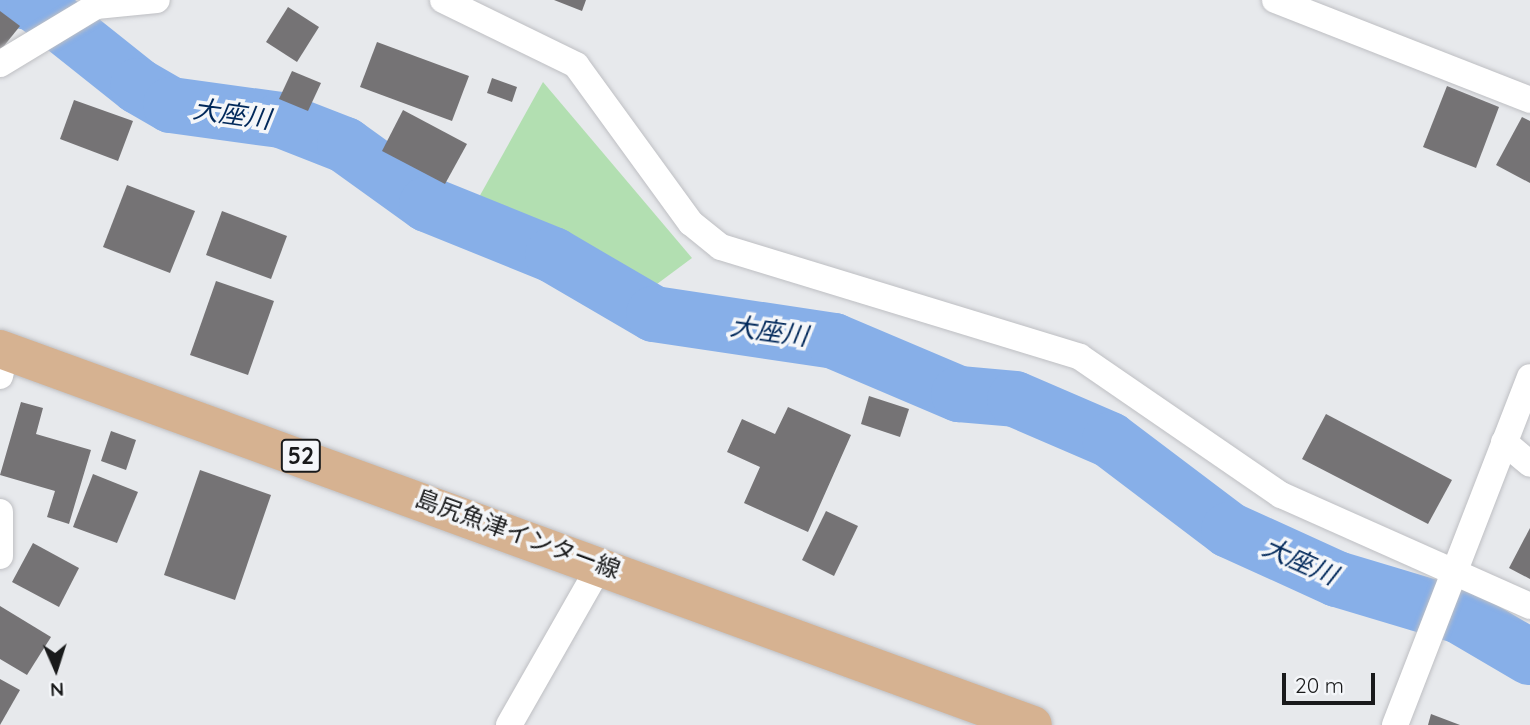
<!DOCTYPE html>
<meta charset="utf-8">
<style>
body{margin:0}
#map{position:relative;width:1530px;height:725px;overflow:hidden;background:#e7e9ec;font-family:Quicksand,"Noto Sans JP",sans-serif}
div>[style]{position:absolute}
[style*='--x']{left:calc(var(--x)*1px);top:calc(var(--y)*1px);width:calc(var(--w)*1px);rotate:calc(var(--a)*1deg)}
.green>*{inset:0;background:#b2dfb1}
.river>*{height:56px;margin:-28px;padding:0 28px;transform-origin:28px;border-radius:28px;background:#87afe8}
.building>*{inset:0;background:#757375}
.roads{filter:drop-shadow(0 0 2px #bebfc3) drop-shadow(0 0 2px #bebfc3)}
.street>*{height:26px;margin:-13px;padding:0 13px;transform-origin:13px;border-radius:13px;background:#fff}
.primary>*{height:38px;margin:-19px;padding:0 19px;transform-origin:19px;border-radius:19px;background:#d6b291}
span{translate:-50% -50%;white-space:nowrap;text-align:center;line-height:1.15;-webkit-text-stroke:7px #f4f6f9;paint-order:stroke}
.shield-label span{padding:2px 5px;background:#f4f6f9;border:2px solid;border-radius:5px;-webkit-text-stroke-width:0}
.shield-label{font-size:23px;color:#191a1b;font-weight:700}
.street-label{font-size:24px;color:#191a1b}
.water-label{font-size:26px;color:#01285a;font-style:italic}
.north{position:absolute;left:21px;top:634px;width:70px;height:70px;-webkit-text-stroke:5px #f4f6f9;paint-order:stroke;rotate:177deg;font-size:19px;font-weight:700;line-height:28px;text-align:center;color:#191a1b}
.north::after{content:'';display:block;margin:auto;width:24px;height:32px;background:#191a1b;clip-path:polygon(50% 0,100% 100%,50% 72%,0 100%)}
.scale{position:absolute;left:1282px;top:673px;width:93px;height:32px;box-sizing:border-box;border:4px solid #191a1b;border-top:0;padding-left:9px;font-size:21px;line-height:24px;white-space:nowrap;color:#191a1b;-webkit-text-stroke:5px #f4f6f9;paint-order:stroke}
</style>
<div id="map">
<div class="green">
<div style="clip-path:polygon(543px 82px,692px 258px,657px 284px,478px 199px)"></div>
</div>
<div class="river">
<div style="--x:17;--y:0;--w:17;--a:10"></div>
<div style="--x:34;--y:3;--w:133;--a:38.6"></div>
<div style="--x:138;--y:86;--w:38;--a:30"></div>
<div style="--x:171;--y:105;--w:111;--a:7.8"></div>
<div style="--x:281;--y:120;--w:69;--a:21.3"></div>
<div style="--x:345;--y:145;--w:101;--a:35.7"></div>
<div style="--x:427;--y:204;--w:136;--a:22"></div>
<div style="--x:553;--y:255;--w:117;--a:30.3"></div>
<div style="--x:654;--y:314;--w:182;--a:8.5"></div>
<div style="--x:834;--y:341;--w:136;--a:23"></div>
<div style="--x:959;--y:394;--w:56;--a:5.1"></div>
<div style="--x:1015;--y:399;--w:103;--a:23.3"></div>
<div style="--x:1110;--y:440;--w:149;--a:37.1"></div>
<div style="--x:1229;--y:530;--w:119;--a:24.4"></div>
<div style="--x:1337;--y:579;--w:128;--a:16.7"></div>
<div style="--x:1460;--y:616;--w:81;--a:30.4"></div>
</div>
<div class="building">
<div style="clip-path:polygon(554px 0,586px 0,582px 11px)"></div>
<div style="clip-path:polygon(288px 7px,319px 27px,297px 62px,266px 42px)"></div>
<div style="clip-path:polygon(0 11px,20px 26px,0 51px)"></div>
<div style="clip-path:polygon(377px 42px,469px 76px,452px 121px,360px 87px)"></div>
<div style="clip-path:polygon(292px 71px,321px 83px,308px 111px,279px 99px)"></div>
<div style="clip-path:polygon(492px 78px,517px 87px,512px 102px,487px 93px)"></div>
<div style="clip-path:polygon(1447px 86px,1499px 107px,1476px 168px,1423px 147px)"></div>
<div style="clip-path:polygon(74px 100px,133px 121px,118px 161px,60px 139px)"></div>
<div style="clip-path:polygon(403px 110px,467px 144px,445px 184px,382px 151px)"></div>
<div style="clip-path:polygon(1522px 117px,1530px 121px,1530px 183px,1496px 165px)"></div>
<div style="clip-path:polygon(127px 185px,195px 211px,170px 273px,103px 247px)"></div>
<div style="clip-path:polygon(222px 211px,287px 236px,271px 279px,206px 255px)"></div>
<div style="clip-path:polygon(216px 281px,274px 301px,248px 375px,190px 355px)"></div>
<div style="clip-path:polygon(869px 396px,909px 409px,900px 437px,861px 424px)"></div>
<div style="clip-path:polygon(21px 402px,43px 408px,36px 434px,91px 450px,69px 524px,47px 517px,55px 491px,0 475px)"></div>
<div style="clip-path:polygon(788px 407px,851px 435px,808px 532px,744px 503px,760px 467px,727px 452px,742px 419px,775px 434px)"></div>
<div style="clip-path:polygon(1326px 414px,1452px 480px,1428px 524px,1302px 459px)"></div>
<div style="clip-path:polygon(111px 431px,136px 440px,126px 470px,101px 461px)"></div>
<div style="clip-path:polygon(200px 470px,271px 495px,235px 600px,164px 575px)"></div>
<div style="clip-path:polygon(93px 474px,138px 492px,117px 543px,73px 527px)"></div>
<div style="clip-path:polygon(826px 511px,858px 526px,834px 576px,802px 560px)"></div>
<div style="clip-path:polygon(1530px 528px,1530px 579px,1509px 568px)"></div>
<div style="clip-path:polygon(33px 543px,79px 568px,59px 607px,12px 582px)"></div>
<div style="clip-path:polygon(0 606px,51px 637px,27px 675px,0 659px)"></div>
<div style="clip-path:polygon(0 679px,20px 690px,0 725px)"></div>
<div style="clip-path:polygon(1431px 714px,1460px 725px,1428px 725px)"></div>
</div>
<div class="roads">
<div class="street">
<div style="--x:443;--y:0;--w:148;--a:26"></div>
<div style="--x:576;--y:65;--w:195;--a:54"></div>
<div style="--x:691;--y:223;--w:38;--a:39"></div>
<div style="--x:721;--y:247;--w:375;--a:17"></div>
<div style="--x:1080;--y:357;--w:244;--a:34.5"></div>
<div style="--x:1281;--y:495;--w:273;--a:24"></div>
<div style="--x:1275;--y:0;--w:274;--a:21.4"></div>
<div style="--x:0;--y:64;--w:112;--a:-31.1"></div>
<div style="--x:96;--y:6;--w:61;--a:-5.6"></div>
<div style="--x:0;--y:376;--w:26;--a:-77"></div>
<div style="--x:1504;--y:442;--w:34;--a:40"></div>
<div style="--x:0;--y:512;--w:44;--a:90"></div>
<div style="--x:509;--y:725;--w:185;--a:-60.3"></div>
<div style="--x:1395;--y:725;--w:373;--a:-68.8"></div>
</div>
<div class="primary">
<div style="--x:0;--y:349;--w:1099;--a:20"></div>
</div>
</div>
<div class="shield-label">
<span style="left:301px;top:456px">52</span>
</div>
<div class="street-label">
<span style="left:518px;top:534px;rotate:20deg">島尻魚津インター線</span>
</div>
<div class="water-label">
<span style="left:232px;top:114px;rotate:8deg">大座川</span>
<span style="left:769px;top:331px;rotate:8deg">大座川</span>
<span style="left:1300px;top:561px;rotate:24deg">大座川</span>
</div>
<div class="north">N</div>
<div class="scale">20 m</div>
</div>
